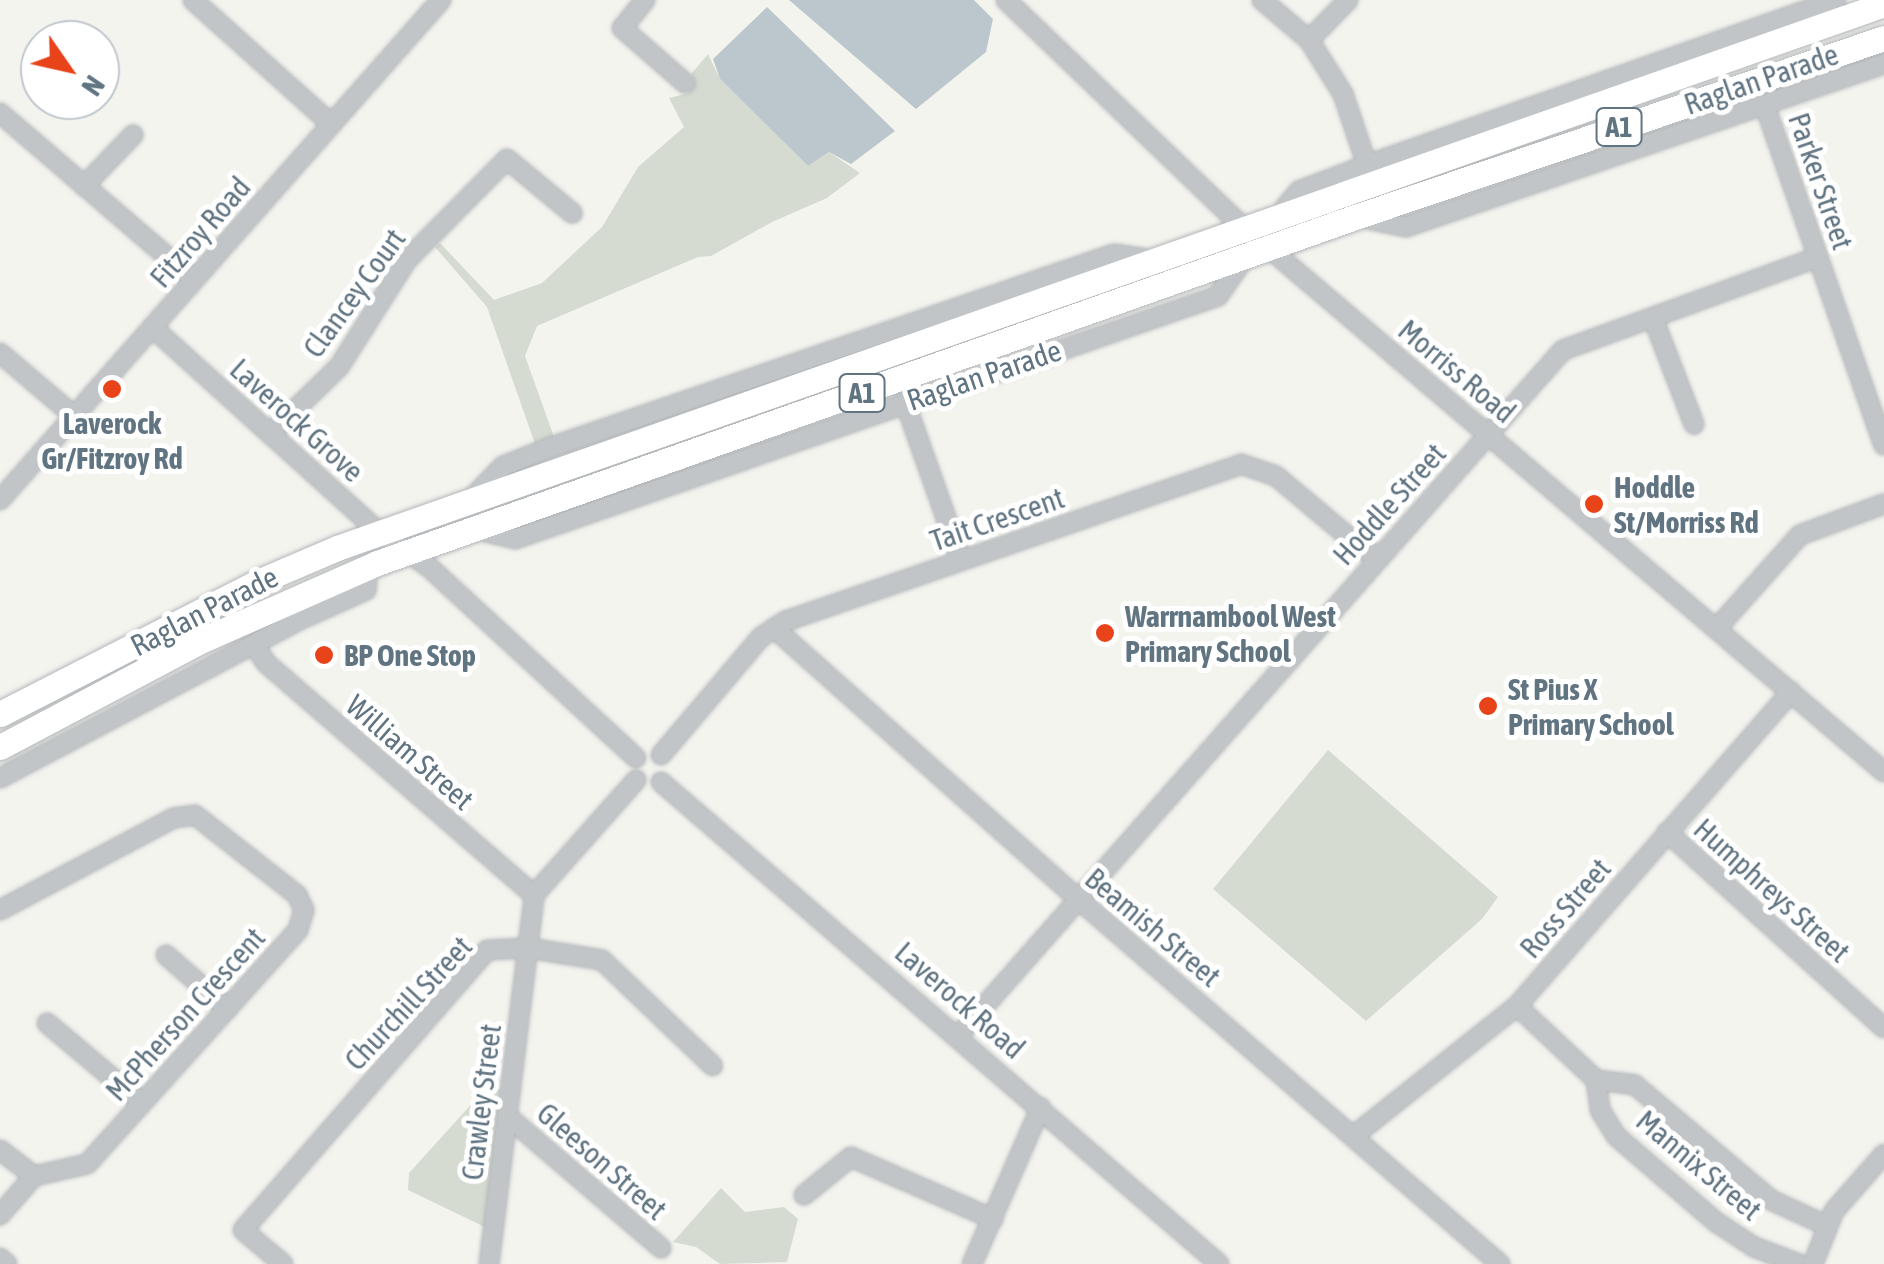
<!DOCTYPE html>
<style>
body{margin:0}
#map{position:relative;width:1884px;height:1264px;overflow:hidden;background:#f4f4ef;font-family:"Asap Condensed",sans-serif}
div>[style]{position:absolute}
[style*='--x']{left:calc(var(--x)*1px);top:calc(var(--y)*1px);width:calc(var(--w)*1px);rotate:calc(var(--a)*1deg)}
.green>*{inset:0;background:#d5dbd0}
.water>*{inset:0;background:#bbc7cc}
.roads{filter:drop-shadow(0 0 2px #b3b7ba) drop-shadow(0 0 2px #b3b7ba)}
.minor>*{height:18px;margin:-9px;padding:0 9px;transform-origin:9px;border-radius:9px;background:#c1c5c8}
.highway>*{height:25px;margin:-12.5px;padding:0 12.5px;transform-origin:12.5px;border-radius:12.5px;background:#fff}
.dots>*{width:28px;height:28px;translate:-50% -50%;box-sizing:border-box;border:5px solid #fff;border-radius:50%}
span{translate:-50% -50%;white-space:nowrap;text-align:center;line-height:1.15;-webkit-text-stroke:10px #fff;paint-order:stroke}
.shield-label span{padding:2px 8px;background:#fff;border:2px solid;border-radius:8px;-webkit-text-stroke-width:0}
.shield-label{font-size:28px;color:#617482;font-weight:700}
.street-label{font-size:30px;color:#617482}
.poi-label{font-size:30px;color:#617482;font-weight:700}
.left{translate:0 -50%;text-align:left}
.north{position:absolute;left:20px;top:20px;width:100px;height:100px;box-sizing:border-box;background:#fff;border:2px solid #c0c7cd;border-radius:50%;rotate:124deg;font-size:28px;font-weight:700;line-height:40px;text-align:center;color:#617482}
.north::after{content:'';display:block;margin:auto;width:35px;height:45px;background:#e9431a;clip-path:polygon(50% 0,100% 100%,50% 72%,0 100%)}
</style>
<div id="map">
<div class="green">
<div style="clip-path:polygon(708px 54px,720px 79px,808px 166px,829px 152px,860px 173px,827px 198px,772px 222px,711px 256px,698px 257px,537px 326px,525px 356px,554px 437px,535px 444px,487px 307px,435px 247px,440px 243px,494px 300px,542px 283px,602px 227px,638px 167px,684px 127px,669px 98px,689px 93px,695px 82px,691px 74px)"></div>
<div style="clip-path:polygon(1328px 750px,1498px 897px,1482px 919px,1366px 1021px,1213px 889px)"></div>
<div style="clip-path:polygon(486px 1088px,510px 1090px,493px 1231px,408px 1190px,409px 1173px)"></div>
<div style="clip-path:polygon(721px 1188px,745px 1212px,784px 1207px,798px 1219px,787px 1262px,720px 1264px,696px 1247px,673px 1242px)"></div>
</div>
<div class="water">
<div style="clip-path:polygon(789px 0,974px 0,993px 19px,986px 52px,916px 109px)"></div>
<div style="clip-path:polygon(767px 7px,895px 131px,851px 164px,829px 152px,808px 166px,720px 79px,713px 59px)"></div>
</div>
<div class="roads">
<div class="minor">
<div style="--x:193;--y:0;--w:186;--a:41.9"></div>
<div style="--x:645;--y:0;--w:36;--a:129"></div>
<div style="--x:622;--y:28;--w:84;--a:41.1"></div>
<div style="--x:1006;--y:0;--w:310;--a:43.8"></div>
<div style="--x:1230;--y:215;--w:859;--a:40.42"></div>
<div style="--x:1262;--y:0;--w:62;--a:40.4"></div>
<div style="--x:1309;--y:40;--w:64;--a:57.8"></div>
<div style="--x:1343;--y:94;--w:75;--a:71.3"></div>
<div style="--x:1309;--y:40;--w:56;--a:-45.7"></div>
<div style="--x:1765;--y:106;--w:359;--a:70.7"></div>
<div style="--x:0;--y:113;--w:256;--a:40.7"></div>
<div style="--x:84;--y:186;--w:71;--a:-46.1"></div>
<div style="--x:1277;--y:217;--w:34;--a:-50"></div>
<div style="--x:1299;--y:191;--w:73;--a:-20.9"></div>
<div style="--x:1367;--y:165;--w:497;--a:-19.4"></div>
<div style="--x:1357;--y:217;--w:50;--a:11.5"></div>
<div style="--x:1406;--y:227;--w:505;--a:-18.83"></div>
<div style="--x:1653;--y:318;--w:114;--a:68.9"></div>
<div style="--x:152;--y:327;--w:306;--a:42.1"></div>
<div style="--x:379;--y:532;--w:62;--a:35.2"></div>
<div style="--x:430;--y:568;--w:280;--a:42.7"></div>
<div style="--x:0;--y:353;--w:97;--a:40.4"></div>
<div style="--x:905;--y:402;--w:168;--a:70.5"></div>
<div style="--x:270;--y:434;--w:96;--a:-44.2"></div>
<div style="--x:339;--y:367;--w:127;--a:-57.6"></div>
<div style="--x:407;--y:260;--w:142;--a:-45.3"></div>
<div style="--x:507;--y:159;--w:85;--a:39.7"></div>
<div style="--x:471;--y:499;--w:46;--a:-45.9"></div>
<div style="--x:503;--y:466;--w:52;--a:-21.6"></div>
<div style="--x:551;--y:447;--w:595;--a:-18.92"></div>
<div style="--x:1114;--y:254;--w:40;--a:8.5"></div>
<div style="--x:0;--y:500;--w:667;--a:-48.59"></div>
<div style="--x:477;--y:530;--w:39;--a:13"></div>
<div style="--x:515;--y:539;--w:744;--a:-19.07"></div>
<div style="--x:1218;--y:296;--w:49;--a:-55"></div>
<div style="--x:1718;--y:627;--w:123;--a:-48.3"></div>
<div style="--x:1800;--y:535;--w:90;--a:-20.3"></div>
<div style="--x:774;--y:628;--w:407;--a:41.7"></div>
<div style="--x:1078;--y:899;--w:558;--a:40.86"></div>
<div style="--x:255;--y:646;--w:20;--a:57"></div>
<div style="--x:266;--y:663;--w:354;--a:40.9"></div>
<div style="--x:661;--y:755;--w:155;--a:-49.7"></div>
<div style="--x:761;--y:637;--w:30;--a:-33"></div>
<div style="--x:786;--y:621;--w:481;--a:-19"></div>
<div style="--x:1241;--y:464;--w:37;--a:19"></div>
<div style="--x:1276;--y:476;--w:116;--a:40.1"></div>
<div style="--x:1365;--y:551;--w:16;--a:14"></div>
<div style="--x:0;--y:778;--w:346;--a:-27.8"></div>
<div style="--x:306;--y:617;--w:66;--a:-24.2"></div>
<div style="--x:366;--y:590;--w:24;--a:-85"></div>
<div style="--x:661;--y:782;--w:737;--a:40.82"></div>
<div style="--x:1667;--y:832;--w:292;--a:42.1"></div>
<div style="--x:0;--y:910;--w:197;--a:-27.9"></div>
<div style="--x:174;--y:818;--w:21;--a:-8"></div>
<div style="--x:195;--y:815;--w:130;--a:38.1"></div>
<div style="--x:297;--y:895;--w:17;--a:65"></div>
<div style="--x:304;--y:910;--w:21;--a:107"></div>
<div style="--x:298;--y:930;--w:315;--a:132"></div>
<div style="--x:87;--y:1164;--w:54;--a:167.2"></div>
<div style="--x:34;--y:1176;--w:52;--a:131.1"></div>
<div style="--x:166;--y:955;--w:82;--a:41.1"></div>
<div style="--x:1517;--y:1006;--w:108;--a:43.1"></div>
<div style="--x:1596;--y:1080;--w:30;--a:82"></div>
<div style="--x:1600;--y:1110;--w:31;--a:58"></div>
<div style="--x:1616;--y:1136;--w:132;--a:40.7"></div>
<div style="--x:1716;--y:1222;--w:45;--a:33.3"></div>
<div style="--x:1754;--y:1247;--w:48;--a:20.7"></div>
<div style="--x:47;--y:1023;--w:124;--a:40.1"></div>
<div style="--x:959;--y:1035;--w:913;--a:-48.6"></div>
<div style="--x:1563;--y:350;--w:271;--a:-20"></div>
<div style="--x:1596;--y:1080;--w:39;--a:7"></div>
<div style="--x:1635;--y:1085;--w:178;--a:40.2"></div>
<div style="--x:1771;--y:1200;--w:60;--a:24.8"></div>
<div style="--x:507;--y:1116;--w:203;--a:40.6"></div>
<div style="--x:1356;--y:1134;--w:206;--a:-38.5"></div>
<div style="--x:1517;--y:1006;--w:417;--a:-48.9"></div>
<div style="--x:0;--y:1150;--w:43;--a:37.4"></div>
<div style="--x:804;--y:1195;--w:60;--a:-39"></div>
<div style="--x:851;--y:1157;--w:155;--a:23.6"></div>
<div style="--x:0;--y:1258;--w:9;--a:41"></div>
<div style="--x:283;--y:1264;--w:52;--a:-139.6"></div>
<div style="--x:243;--y:1230;--w:371;--a:-48.9"></div>
<div style="--x:487;--y:950;--w:41;--a:-2.8"></div>
<div style="--x:528;--y:948;--w:75;--a:9.2"></div>
<div style="--x:602;--y:960;--w:153;--a:43.7"></div>
<div style="--x:489;--y:1264;--w:372;--a:-83"></div>
<div style="--x:534;--y:895;--w:154;--a:-48.4"></div>
<div style="--x:972;--y:1264;--w:171;--a:-66.3"></div>
<div style="--x:1813;--y:1264;--w:57;--a:-68.4"></div>
<div style="--x:1834;--y:1211;--w:76;--a:-48.7"></div>
</div>
<div class="highway">
<div style="--x:0;--y:714;--w:292;--a:-27.1"></div>
<div style="--x:260;--y:581;--w:84;--a:-23.2"></div>
<div style="--x:337;--y:548;--w:1640;--a:-19.37"></div>
<div style="--x:0;--y:747;--w:224;--a:-27.9"></div>
<div style="--x:198;--y:642;--w:196;--a:-23.8"></div>
<div style="--x:377;--y:563;--w:1037;--a:-19.48"></div>
<div style="--x:1355;--y:217;--w:558;--a:-18.69"></div>
</div>
</div>
<div class="dots">
<div style="left:112px;top:389px;background:#e9431a"></div>
<div style="left:1594px;top:504px;background:#e9431a"></div>
<div style="left:1105px;top:633px;background:#e9431a"></div>
<div style="left:324px;top:655px;background:#e9431a"></div>
<div style="left:1488px;top:706px;background:#e9431a"></div>
</div>
<div class="shield-label">
<span style="left:1619px;top:127px">A1</span>
<span style="left:862px;top:393px">A1</span>
</div>
<div class="street-label">
<span style="left:1761px;top:79px;rotate:-19deg">Raglan Parade</span>
<span style="left:1821px;top:181px;rotate:71deg">Parker Street</span>
<span style="left:200px;top:232px;rotate:-49deg">Fitzroy Road</span>
<span style="left:354px;top:293px;rotate:-54deg">Clancey Court</span>
<span style="left:1457px;top:371px;rotate:40deg">Morriss Road</span>
<span style="left:984px;top:375px;rotate:-19deg">Raglan Parade</span>
<span style="left:297px;top:420px;rotate:42deg">Laverock Grove</span>
<span style="left:1389px;top:504px;rotate:-48deg">Hoddle Street</span>
<span style="left:997px;top:519px;rotate:-19deg">Tait Crescent</span>
<span style="left:204px;top:611px;rotate:-27deg">Raglan Parade</span>
<span style="left:410px;top:752px;rotate:41deg">William Street</span>
<span style="left:1772px;top:890px;rotate:42deg">Humphreys Street</span>
<span style="left:1565px;top:908px;rotate:-49deg">Ross Street</span>
<span style="left:1153px;top:927px;rotate:40deg">Beamish Street</span>
<span style="left:960px;top:1000px;rotate:41deg">Laverock Road</span>
<span style="left:408px;top:1003px;rotate:-47deg">Churchill Street</span>
<span style="left:185px;top:1014px;rotate:-48deg">McPherson Crescent</span>
<span style="left:481px;top:1102px;rotate:-83deg">Crawley Street</span>
<span style="left:602px;top:1161px;rotate:41deg">Gleeson Street</span>
<span style="left:1699px;top:1165px;rotate:40deg">Mannix Street</span>
</div>
<div class="poi-label">
<span style="left:112px;top:440px">Laverock<br>Gr/Fitzroy Rd</span>
<span class="left" style="left:1614px;top:504px">Hoddle<br>St/Morriss Rd</span>
<span class="left" style="left:1125px;top:633px">Warrnambool West<br>Primary School</span>
<span class="left" style="left:344px;top:655px">BP One Stop</span>
<span class="left" style="left:1508px;top:706px">St Pius X<br>Primary School</span>
</div>
<div class="north">N</div>
</div>
